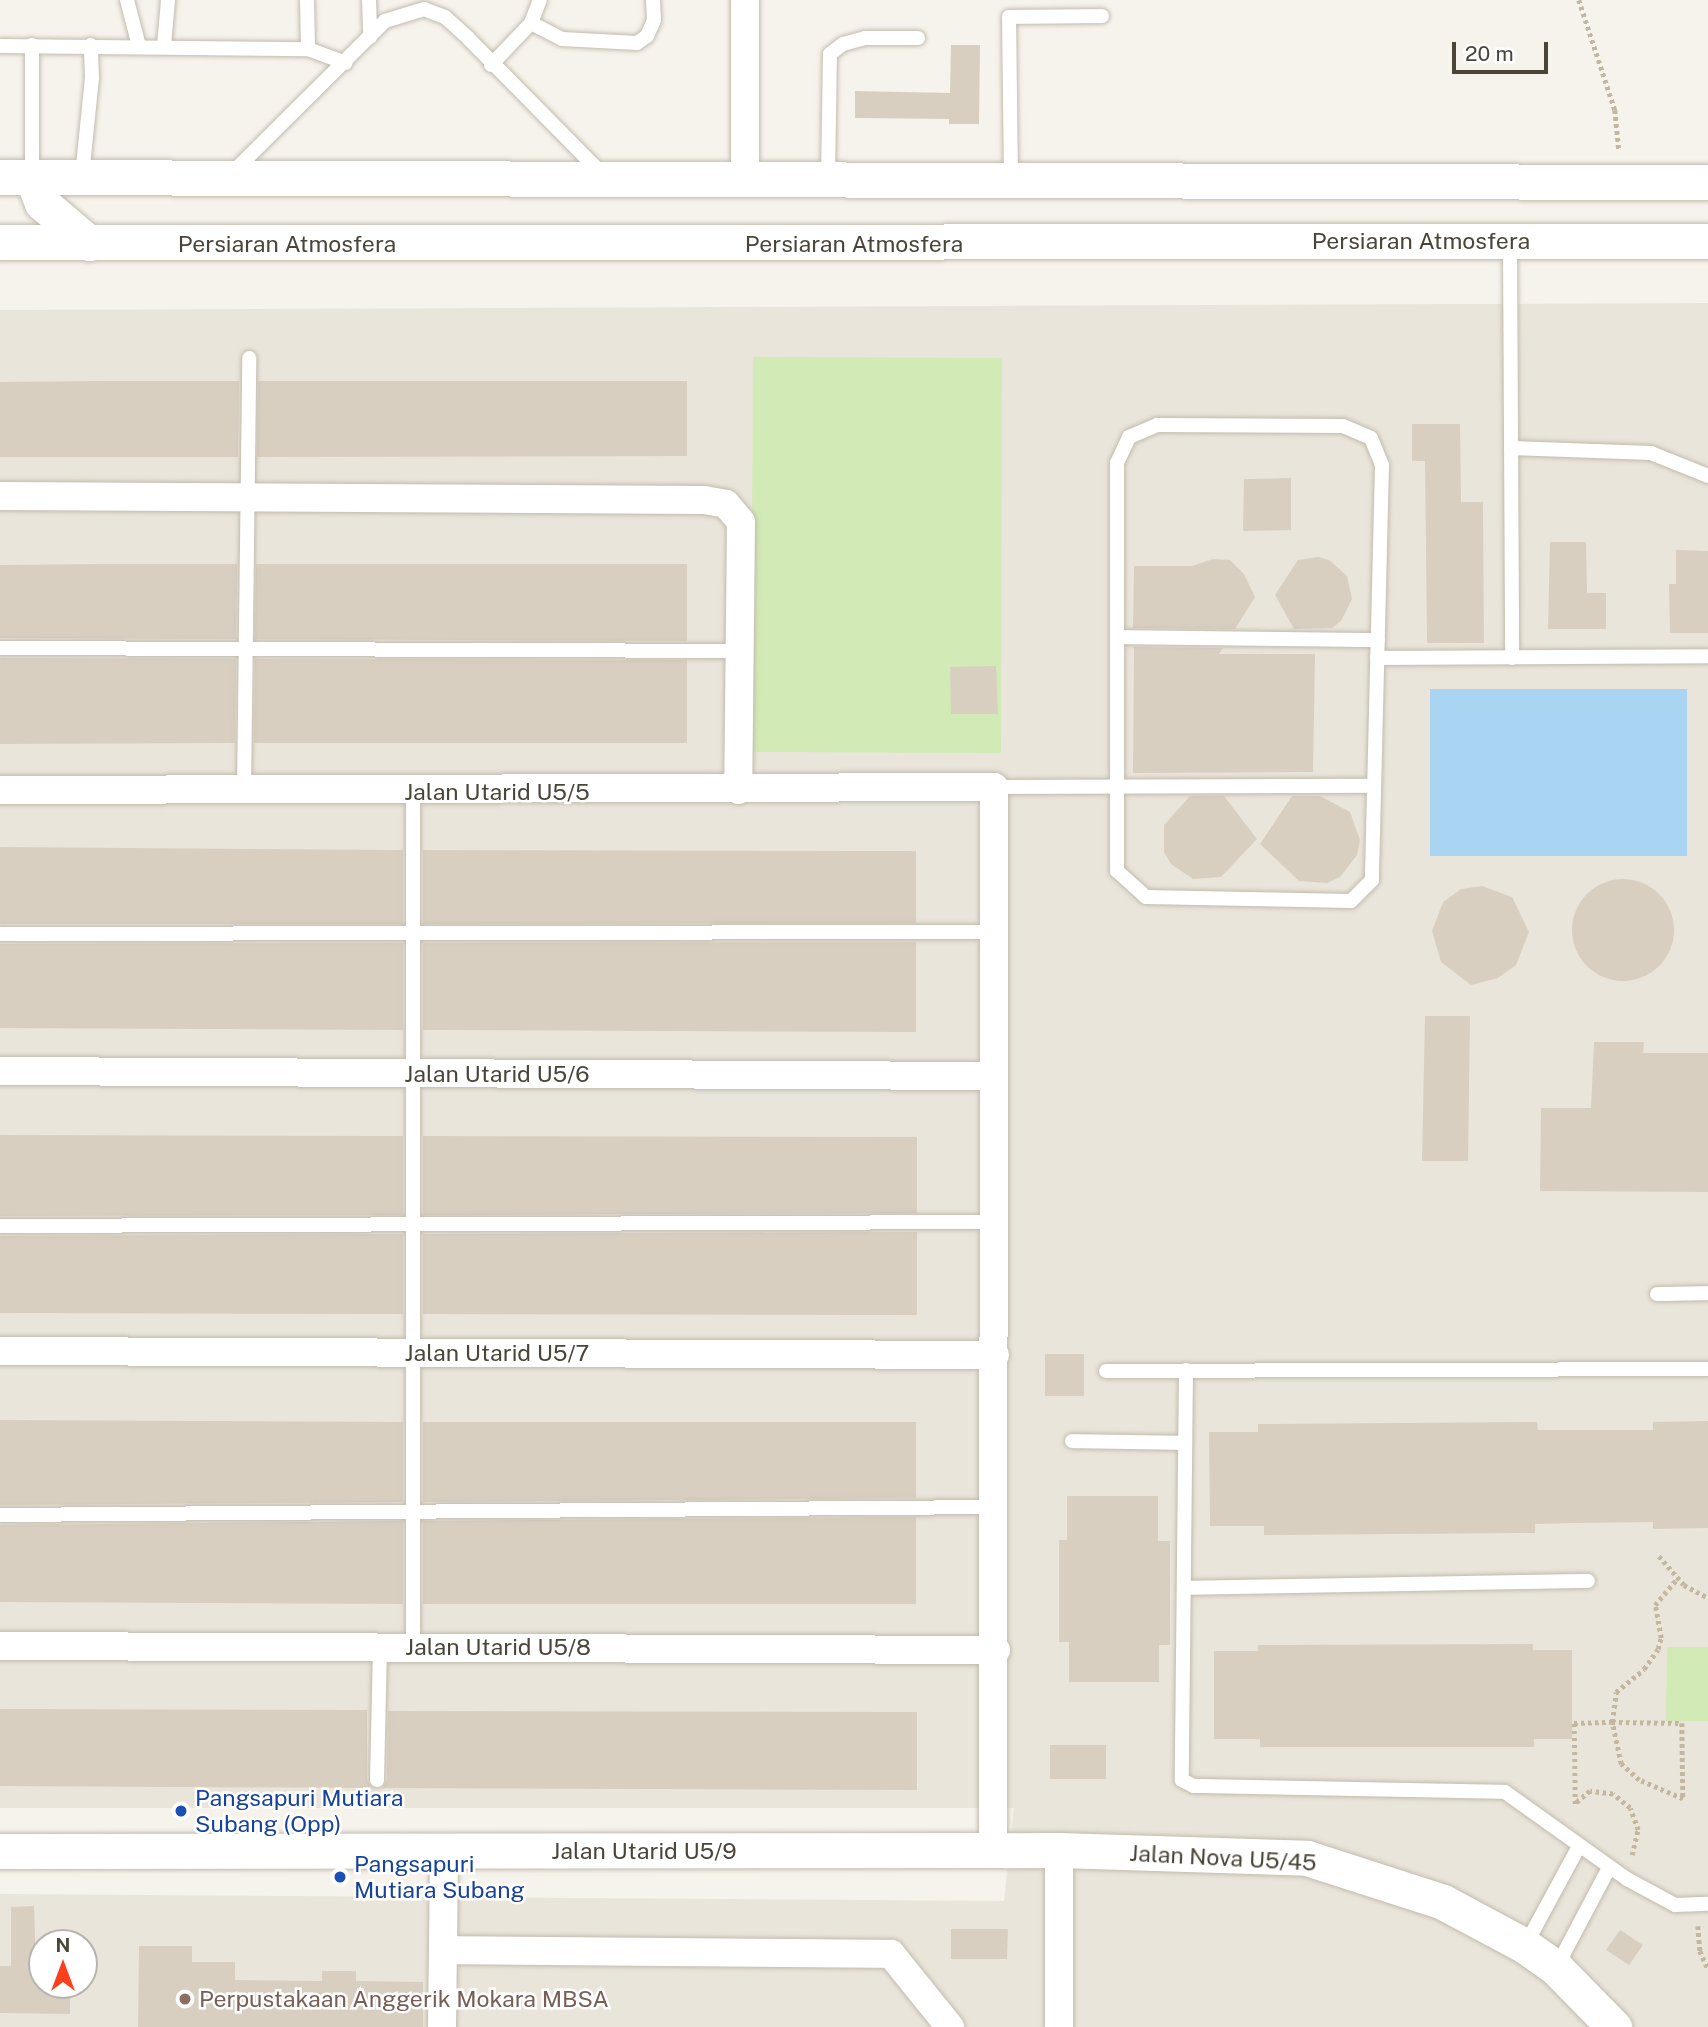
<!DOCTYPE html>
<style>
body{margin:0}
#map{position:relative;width:1708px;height:2027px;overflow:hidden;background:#f6f3ec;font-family:"Public Sans",sans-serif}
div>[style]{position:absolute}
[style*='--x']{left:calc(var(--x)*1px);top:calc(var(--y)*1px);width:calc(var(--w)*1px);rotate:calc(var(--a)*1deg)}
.residential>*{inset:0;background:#eae5da}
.green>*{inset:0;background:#d2eab5}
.water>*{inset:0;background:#a9d4f2}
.building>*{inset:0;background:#d8cfc1}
.round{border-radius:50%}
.path>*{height:4.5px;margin-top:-2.25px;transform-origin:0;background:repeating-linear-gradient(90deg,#c4b79f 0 3.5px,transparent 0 7px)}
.roads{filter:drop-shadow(0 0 2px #c2bbae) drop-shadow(0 0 2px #c2bbae)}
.service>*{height:14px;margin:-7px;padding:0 7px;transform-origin:7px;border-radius:7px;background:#fff}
.minor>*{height:28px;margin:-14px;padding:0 14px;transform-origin:14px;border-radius:14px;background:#fff}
.tertiary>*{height:35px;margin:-17.5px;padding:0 17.5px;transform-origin:17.5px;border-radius:17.5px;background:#fff}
.dots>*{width:19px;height:19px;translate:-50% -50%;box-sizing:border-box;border:4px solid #fff;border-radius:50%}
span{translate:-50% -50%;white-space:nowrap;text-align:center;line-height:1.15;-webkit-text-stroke:5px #fff;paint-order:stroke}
.street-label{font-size:23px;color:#4b4439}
.transit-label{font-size:23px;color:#164399}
.left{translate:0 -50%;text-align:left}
.education-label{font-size:23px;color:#785e54}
.north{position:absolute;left:28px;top:1929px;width:70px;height:70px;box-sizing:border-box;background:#fff;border:2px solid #b7b4b0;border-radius:50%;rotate:0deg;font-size:19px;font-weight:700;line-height:28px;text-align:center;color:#4b4439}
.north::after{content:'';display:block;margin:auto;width:24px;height:32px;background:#fc3f1d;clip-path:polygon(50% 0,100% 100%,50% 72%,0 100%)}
.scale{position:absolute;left:1452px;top:42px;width:96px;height:32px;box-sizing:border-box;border:4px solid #4b4439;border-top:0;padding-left:9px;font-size:21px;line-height:24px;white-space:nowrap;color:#4b4439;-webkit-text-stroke:5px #fff;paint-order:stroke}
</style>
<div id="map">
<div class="residential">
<div style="clip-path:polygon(evenodd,1708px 303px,1708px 2027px,0 2027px,0 1894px,1004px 1901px,1014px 1808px,0 1808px,0 310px,1708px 303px,42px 1943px,84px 1943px,84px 1985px,42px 1985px,42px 1943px)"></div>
</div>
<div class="green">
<div style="clip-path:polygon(753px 357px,1002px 358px,1001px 753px,751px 752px)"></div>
<div style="clip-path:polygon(1667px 1647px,1708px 1647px,1708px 1721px,1666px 1721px)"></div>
</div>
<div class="water">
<div style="clip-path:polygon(1430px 689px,1687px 689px,1687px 856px,1430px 856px)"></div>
</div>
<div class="building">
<div style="clip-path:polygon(951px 45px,980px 45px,979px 124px,949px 124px,949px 119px,855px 118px,855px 91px,950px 93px)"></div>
<div style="clip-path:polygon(105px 381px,239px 381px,238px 457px,0 457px,0 382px)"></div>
<div style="clip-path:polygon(258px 381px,687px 381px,687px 456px,257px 457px)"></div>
<div style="clip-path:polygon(1412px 424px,1460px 424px,1461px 502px,1483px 502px,1484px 643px,1427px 643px,1425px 461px,1412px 461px)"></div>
<div style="clip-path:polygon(1291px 478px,1291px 530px,1243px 531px,1244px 479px)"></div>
<div style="clip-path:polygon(1550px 542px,1586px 542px,1587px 593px,1606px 593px,1606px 629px,1548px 629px)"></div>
<div style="clip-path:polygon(1676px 550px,1708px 551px,1708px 633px,1670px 633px,1669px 584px,1676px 584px)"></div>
<div style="clip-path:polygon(1318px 557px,1329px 560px,1347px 576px,1352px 599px,1341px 621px,1332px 628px,1294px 629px,1275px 595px,1298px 560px)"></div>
<div style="clip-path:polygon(1213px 559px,1230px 560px,1244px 574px,1255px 597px,1235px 629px,1133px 628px,1134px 566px,1192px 566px)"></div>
<div style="clip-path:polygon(106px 564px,237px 564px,236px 639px,0 638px,0 565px)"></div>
<div style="clip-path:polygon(256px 564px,687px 564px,687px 641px,255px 639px)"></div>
<div style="clip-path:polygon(1134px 647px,1223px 648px,1219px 654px,1315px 654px,1313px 772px,1133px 773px)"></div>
<div style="clip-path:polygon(0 658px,236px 659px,235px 743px,0 744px)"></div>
<div style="clip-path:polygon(255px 659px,687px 660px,687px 743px,254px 743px)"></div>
<div style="clip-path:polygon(996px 666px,998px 714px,951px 714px,950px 667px)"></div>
<div style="clip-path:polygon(1190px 796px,1224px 796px,1257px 839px,1221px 877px,1193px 879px,1171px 864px,1164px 852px,1164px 825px)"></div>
<div style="clip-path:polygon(1292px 796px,1320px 796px,1350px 812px,1360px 840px,1357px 855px,1340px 877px,1327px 883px,1299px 881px,1260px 844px)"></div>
<div style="clip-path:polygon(0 847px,403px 850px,403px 924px,0 924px)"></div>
<div style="clip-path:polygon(423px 850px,916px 851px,916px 923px,423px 924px)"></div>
<div class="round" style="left:1572px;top:879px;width:102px;height:102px"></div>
<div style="clip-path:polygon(1482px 886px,1512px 897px,1529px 932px,1516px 965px,1498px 978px,1471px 985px,1441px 962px,1432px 931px,1443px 902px,1461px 889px)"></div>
<div style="clip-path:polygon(916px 942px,916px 1032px,423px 1030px,423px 943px)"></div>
<div style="clip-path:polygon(403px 943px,403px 1030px,0 1028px,0 944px)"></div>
<div style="clip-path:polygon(1425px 1016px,1470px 1016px,1468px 1161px,1422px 1161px)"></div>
<div style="clip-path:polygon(1594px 1042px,1644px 1042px,1643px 1053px,1708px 1053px,1708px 1192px,1540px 1191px,1541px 1108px,1591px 1108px)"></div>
<div style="clip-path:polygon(0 1135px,403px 1136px,403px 1215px,0 1216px)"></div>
<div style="clip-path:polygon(423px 1136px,917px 1137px,917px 1213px,423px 1215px)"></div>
<div style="clip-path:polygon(917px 1232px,917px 1315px,423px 1314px,423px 1234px)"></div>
<div style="clip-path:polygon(403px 1234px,403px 1314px,0 1313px,0 1236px)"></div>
<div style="clip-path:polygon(1045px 1354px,1084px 1354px,1084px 1396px,1045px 1396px)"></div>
<div style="clip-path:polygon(0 1420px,403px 1422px,403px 1502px,0 1505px)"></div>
<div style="clip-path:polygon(1708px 1421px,1708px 1528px,1653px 1529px,1653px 1522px,1576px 1523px,1535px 1524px,1535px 1533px,1264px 1535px,1264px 1526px,1210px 1526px,1209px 1432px,1258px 1432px,1258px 1424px,1537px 1422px,1538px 1430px,1653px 1430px,1653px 1422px)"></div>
<div style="clip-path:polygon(423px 1422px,916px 1422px,916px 1498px,423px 1502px)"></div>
<div style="clip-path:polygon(1067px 1496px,1158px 1496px,1158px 1541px,1170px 1541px,1170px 1645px,1159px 1645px,1159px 1682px,1069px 1682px,1069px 1642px,1059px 1642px,1059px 1540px,1067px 1540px)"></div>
<div style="clip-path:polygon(916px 1517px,916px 1604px,423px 1604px,423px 1521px)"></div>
<div style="clip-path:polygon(403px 1521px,403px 1604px,0 1602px,0 1525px)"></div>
<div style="clip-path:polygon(1533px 1644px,1533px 1650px,1572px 1650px,1572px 1739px,1534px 1739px,1534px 1747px,1260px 1747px,1260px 1739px,1214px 1739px,1214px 1651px,1258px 1651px,1258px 1645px)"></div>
<div style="clip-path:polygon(0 1709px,367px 1710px,367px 1780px,372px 1788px,0 1786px)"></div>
<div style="clip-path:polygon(388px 1711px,917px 1712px,917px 1790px,382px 1788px,387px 1780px)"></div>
<div style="clip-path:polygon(1050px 1745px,1106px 1745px,1106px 1779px,1050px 1779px)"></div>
<div style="clip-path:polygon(34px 1906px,36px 1967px,42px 1967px,42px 1985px,70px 1985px,70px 2014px,0 2013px,0 1966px,11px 1966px,11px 1907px)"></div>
<div style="clip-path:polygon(951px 1929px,1008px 1929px,1007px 1959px,951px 1959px)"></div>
<div style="clip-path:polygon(1620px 1930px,1643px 1945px,1629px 1965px,1606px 1950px)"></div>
<div style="clip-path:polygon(139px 1946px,192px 1946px,192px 1962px,235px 1962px,235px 1980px,322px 1981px,322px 1971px,356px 1971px,356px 1981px,423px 1982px,423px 2027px,138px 2027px)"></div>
</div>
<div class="path">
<div style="--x:1579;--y:0;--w:116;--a:71.9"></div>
<div style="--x:1615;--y:110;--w:40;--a:84.3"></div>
<div style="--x:1659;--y:1556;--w:38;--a:49"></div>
<div style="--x:1684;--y:1585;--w:27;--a:28"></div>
<div style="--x:1632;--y:1855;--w:26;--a:-77"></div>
<div style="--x:1638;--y:1830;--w:23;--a:-110"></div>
<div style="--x:1630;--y:1808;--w:22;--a:-141"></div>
<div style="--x:1613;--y:1794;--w:23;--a:-173"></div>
<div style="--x:1590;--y:1791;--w:20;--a:139"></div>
<div style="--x:1575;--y:1804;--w:81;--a:-90.7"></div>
<div style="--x:1574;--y:1723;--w:38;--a:-2"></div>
<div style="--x:1612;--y:1722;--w:70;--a:0.8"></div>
<div style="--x:1682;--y:1723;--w:76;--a:89.2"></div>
<div style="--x:1683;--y:1799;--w:48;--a:-156.6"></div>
<div style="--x:1639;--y:1780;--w:24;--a:-138"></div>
<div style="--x:1621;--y:1764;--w:43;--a:-102.1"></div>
<div style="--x:1612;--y:1722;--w:30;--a:-82"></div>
<div style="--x:1616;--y:1692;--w:36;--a:-39"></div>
<div style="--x:1644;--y:1669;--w:24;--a:-55"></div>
<div style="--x:1658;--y:1649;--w:11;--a:-75"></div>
<div style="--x:1661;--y:1638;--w:34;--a:-100"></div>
<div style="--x:1655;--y:1605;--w:35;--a:-50"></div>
<div style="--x:1698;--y:1926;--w:25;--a:85"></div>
<div style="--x:1700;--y:1951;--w:20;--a:66"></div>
</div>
<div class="roads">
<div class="service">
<div style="--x:127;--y:0;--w:48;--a:75.4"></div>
<div style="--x:307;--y:0;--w:49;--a:88.8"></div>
<div style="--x:369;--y:0;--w:37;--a:88"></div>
<div style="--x:531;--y:23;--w:35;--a:27"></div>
<div style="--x:562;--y:39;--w:75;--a:3.1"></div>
<div style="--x:637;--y:43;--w:12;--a:-35"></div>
<div style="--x:647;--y:36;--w:17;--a:-66"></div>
<div style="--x:654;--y:20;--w:20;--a:-93"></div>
<div style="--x:32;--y:45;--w:131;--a:90"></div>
<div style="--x:0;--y:46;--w:308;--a:0.6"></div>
<div style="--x:308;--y:49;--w:40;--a:20.2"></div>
<div style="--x:164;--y:46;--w:46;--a:-85"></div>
<div style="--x:491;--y:65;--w:58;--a:-46.4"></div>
<div style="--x:531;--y:23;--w:25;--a:-69"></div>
<div style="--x:232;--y:173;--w:216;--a:-44.8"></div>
<div style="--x:385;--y:21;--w:41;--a:-17.1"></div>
<div style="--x:424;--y:9;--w:22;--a:21"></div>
<div style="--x:445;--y:17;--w:31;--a:42"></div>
<div style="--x:468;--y:38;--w:191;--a:45.4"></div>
<div style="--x:82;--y:176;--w:99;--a:-84.2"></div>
<div style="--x:92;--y:78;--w:33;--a:-92"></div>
<div style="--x:828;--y:178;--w:124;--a:-89.1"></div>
<div style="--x:830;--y:54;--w:16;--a:-38"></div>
<div style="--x:843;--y:44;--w:23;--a:-15"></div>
<div style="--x:865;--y:38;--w:53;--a:0"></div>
<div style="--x:1011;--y:179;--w:162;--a:-90.7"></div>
<div style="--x:1009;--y:17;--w:93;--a:-0.6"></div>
<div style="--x:1510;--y:242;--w:416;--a:89.7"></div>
<div style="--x:1157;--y:425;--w:186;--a:0.3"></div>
<div style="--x:1343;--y:426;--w:30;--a:23"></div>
<div style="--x:1371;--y:438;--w:29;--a:68"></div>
<div style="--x:1382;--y:465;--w:415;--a:91.4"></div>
<div style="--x:1372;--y:880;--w:30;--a:135"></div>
<div style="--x:1351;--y:901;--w:205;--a:-178.9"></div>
<div style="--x:1146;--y:897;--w:39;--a:-138"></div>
<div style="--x:1117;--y:871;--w:408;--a:-90"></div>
<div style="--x:1117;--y:463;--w:29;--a:-65"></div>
<div style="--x:1129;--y:437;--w:30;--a:-23"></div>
<div style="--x:1511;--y:448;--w:140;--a:2"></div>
<div style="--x:1651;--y:453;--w:61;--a:22"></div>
<div style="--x:1117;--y:637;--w:261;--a:0.7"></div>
<div style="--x:0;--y:648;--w:739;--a:0.23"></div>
<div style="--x:1377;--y:658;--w:331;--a:-0.3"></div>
<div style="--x:994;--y:787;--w:380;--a:-0.2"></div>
<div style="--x:244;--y:792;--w:434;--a:-89.3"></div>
<div style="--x:413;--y:792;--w:854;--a:90"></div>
<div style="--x:0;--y:934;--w:994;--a:-0.12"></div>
<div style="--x:0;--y:1226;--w:995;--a:-0.23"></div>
<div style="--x:1657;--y:1294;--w:51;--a:-1.1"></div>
<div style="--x:1186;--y:1370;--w:410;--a:90.6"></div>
<div style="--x:1182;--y:1780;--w:13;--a:27"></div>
<div style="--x:1194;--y:1786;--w:311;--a:1.1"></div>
<div style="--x:1505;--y:1792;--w:150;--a:35.5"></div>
<div style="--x:1627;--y:1879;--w:55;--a:28.4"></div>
<div style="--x:1675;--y:1905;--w:33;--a:-2"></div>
<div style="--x:1106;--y:1371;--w:602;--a:-0.19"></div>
<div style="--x:1072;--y:1441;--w:113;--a:1"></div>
<div style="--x:0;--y:1515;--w:995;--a:-0.46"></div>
<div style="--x:1184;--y:1588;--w:404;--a:-1"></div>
<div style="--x:377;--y:1780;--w:134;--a:-88.7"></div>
<div style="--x:1525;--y:1946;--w:114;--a:-61.6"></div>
<div style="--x:1556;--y:1968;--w:113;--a:-62.1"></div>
</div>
<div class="minor">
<div style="--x:745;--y:180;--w:180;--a:-90"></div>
<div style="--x:0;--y:496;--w:704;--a:0.33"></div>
<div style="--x:704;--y:500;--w:22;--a:10"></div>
<div style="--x:726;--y:504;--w:23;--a:50"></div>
<div style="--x:741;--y:522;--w:268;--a:90.6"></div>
<div style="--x:0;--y:790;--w:994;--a:-0.17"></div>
<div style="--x:994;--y:787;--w:1064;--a:90.05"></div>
<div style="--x:0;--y:1071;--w:994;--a:0.29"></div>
<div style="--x:0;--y:1351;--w:995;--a:0.23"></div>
<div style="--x:0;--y:1646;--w:996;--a:0.23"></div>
<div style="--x:443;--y:1950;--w:98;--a:-89.4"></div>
<div style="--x:442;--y:2027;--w:77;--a:-89.3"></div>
<div style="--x:443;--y:1950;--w:448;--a:0.5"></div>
<div style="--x:891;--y:1954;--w:94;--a:51.1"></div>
<div style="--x:1059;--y:2027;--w:177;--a:-90"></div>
</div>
<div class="tertiary">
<div style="--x:0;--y:177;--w:1708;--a:0.17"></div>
<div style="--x:32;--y:177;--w:28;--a:69"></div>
<div style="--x:42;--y:203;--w:62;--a:40.4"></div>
<div style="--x:0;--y:242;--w:1708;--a:-0.03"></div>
<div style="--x:0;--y:1851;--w:1059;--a:-0.05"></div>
<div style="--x:1059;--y:1850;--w:248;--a:1.8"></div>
<div style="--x:1307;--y:1858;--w:143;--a:17.9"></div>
<div style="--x:1443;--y:1902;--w:93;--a:28.2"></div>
<div style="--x:1525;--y:1946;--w:38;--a:35"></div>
<div style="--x:1556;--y:1968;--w:83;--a:45.5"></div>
</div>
</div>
<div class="dots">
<div style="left:181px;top:1811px;background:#1a4fb4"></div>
<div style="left:340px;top:1877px;background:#1a4fb4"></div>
<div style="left:185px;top:1999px;background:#8d6e63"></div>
</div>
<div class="street-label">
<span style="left:1421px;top:241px">Persiaran Atmosfera</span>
<span style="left:287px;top:244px">Persiaran Atmosfera</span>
<span style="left:854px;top:244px">Persiaran Atmosfera</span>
<span style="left:497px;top:792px">Jalan Utarid U5/5</span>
<span style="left:497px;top:1074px">Jalan Utarid U5/6</span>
<span style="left:497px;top:1353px">Jalan Utarid U5/7</span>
<span style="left:498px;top:1647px">Jalan Utarid U5/8</span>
<span style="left:644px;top:1851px">Jalan Utarid U5/9</span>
<span style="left:1223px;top:1858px;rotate:3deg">Jalan Nova U5/45</span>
</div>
<div class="transit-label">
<span class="left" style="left:195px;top:1811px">Pangsapuri Mutiara<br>Subang (Opp)</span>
<span class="left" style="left:354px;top:1877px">Pangsapuri<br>Mutiara Subang</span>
</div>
<div class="education-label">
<span class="left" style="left:199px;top:1999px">Perpustakaan Anggerik Mokara MBSA</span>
</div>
<div class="north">N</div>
<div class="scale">20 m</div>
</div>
